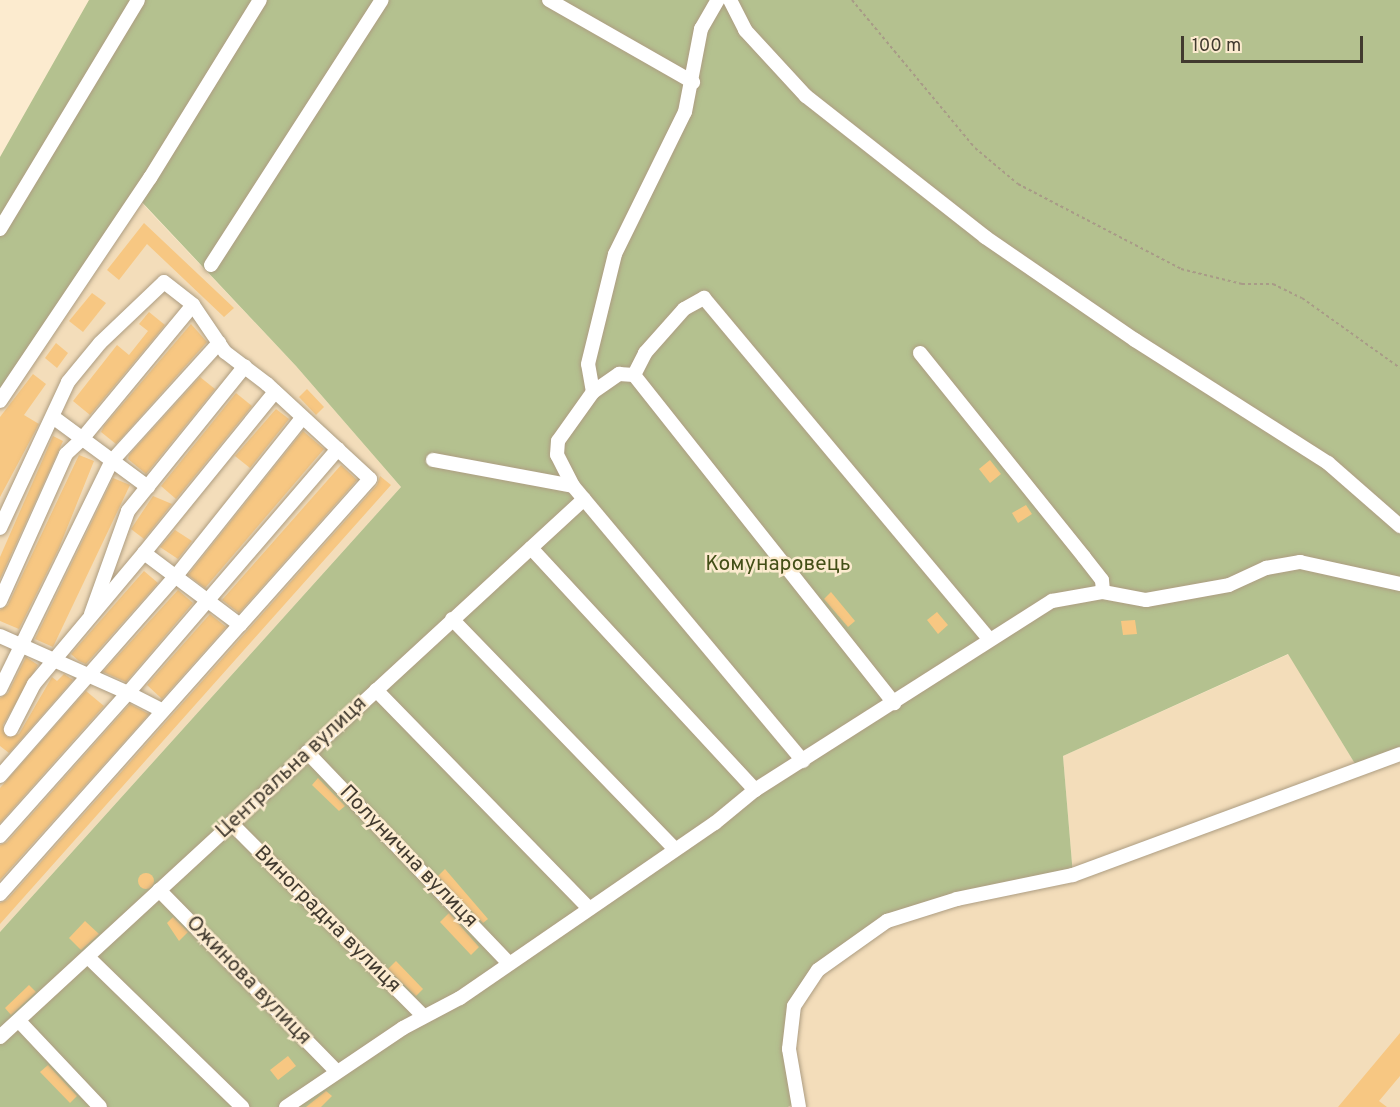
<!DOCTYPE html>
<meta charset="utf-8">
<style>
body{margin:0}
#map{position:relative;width:1400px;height:1107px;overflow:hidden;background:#fcebcf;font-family:Overpass,sans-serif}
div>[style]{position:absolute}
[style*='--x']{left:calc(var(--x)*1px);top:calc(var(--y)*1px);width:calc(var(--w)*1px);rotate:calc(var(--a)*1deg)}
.built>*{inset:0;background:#f3ddba}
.green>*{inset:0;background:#b4c18f}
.building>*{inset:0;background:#f7c782}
.round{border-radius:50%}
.path>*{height:2px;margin-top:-1px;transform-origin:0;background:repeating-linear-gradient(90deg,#a89b87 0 3px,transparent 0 6px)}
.roads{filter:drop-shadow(0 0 2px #ad9d82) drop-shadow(0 0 2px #ad9d82)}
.minor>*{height:14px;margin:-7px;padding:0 7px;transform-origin:7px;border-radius:7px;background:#fff}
span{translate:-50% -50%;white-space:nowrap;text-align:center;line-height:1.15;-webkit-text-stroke:5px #fcebcf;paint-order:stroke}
.park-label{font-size:21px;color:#434f17}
.street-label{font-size:21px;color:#413a2f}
.scale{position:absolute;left:1181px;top:36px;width:182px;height:27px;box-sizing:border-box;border:3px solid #413a2f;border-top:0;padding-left:8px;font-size:18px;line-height:21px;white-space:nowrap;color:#413a2f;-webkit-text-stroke:4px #fcebcf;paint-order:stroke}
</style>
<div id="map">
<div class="built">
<div style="clip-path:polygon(138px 199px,296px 366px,401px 487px,0 932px,0 401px)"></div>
<div style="clip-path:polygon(1289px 654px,1357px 767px,1400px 754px,1400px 1107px,788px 1107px,798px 1101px,789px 1049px,794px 1006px,818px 970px,887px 921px,1073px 875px,1063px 756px)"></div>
</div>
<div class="green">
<div style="clip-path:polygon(89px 0,1400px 0,1400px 754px,1357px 767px,1288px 654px,1063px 756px,1073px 875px,887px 921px,846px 948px,794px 1006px,789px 1049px,798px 1101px,788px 1107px,0 1107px,0 932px,401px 487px,296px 366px,139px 199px,0 401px,0 157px)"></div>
</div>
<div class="building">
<div style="clip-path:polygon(144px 223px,234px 308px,224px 317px,147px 244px,119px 280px,107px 270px)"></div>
<div style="clip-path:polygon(92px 293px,106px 303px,83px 332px,69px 321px)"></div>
<div style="clip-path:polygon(149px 312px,165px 325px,90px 415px,73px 401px,117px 345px,129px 355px,148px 331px,139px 324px)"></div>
<div style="clip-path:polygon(191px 324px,207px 342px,116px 444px,101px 432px,104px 426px)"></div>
<div style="clip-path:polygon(56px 343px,68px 353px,57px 368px,45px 358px)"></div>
<div style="clip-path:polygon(33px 374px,46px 384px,24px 415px,39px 424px,0 497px,0 417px)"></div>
<div style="clip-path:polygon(200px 377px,215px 389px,146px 474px,128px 459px,129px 455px)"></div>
<div style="clip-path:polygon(307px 389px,324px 407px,316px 415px,299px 397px)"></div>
<div style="clip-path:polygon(236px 393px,252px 406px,176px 499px,161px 486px)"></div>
<div style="clip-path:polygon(276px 409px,289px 419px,250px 468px,235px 456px)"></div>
<div style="clip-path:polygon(303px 431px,324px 449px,205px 588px,188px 575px)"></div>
<div style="clip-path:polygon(53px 436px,63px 441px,0 579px,0 557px)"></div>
<div style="clip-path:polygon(79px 455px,94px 461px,59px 548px,19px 629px,0 621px,0 610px,8px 605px)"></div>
<div style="clip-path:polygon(990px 460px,1001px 474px,990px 483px,979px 469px)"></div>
<div style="clip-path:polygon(341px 465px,357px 480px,239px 613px,226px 603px,222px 600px)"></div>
<div style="clip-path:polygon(380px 476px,391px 485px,0 924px,0 903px,7px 900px,247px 631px,377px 485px)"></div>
<div style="clip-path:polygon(113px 478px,130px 485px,53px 647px,35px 639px)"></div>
<div style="clip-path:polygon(153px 496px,172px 504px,144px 539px,131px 529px)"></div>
<div style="clip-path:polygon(1026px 505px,1032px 514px,1018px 523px,1012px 513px)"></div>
<div style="clip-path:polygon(175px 530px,192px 541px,178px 559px,160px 547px)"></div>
<div style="clip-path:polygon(144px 571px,158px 583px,86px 664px,79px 661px,71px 654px)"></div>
<div style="clip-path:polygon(178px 590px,193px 603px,126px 682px,103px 672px)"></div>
<div style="clip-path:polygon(831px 592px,855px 621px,848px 627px,824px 599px)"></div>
<div style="clip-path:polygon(937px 612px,948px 625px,938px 634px,927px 620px)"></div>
<div style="clip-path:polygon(210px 614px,226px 627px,162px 699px,147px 685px)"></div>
<div style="clip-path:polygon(1135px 620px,1137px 634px,1123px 635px,1121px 621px)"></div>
<div style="clip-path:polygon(26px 657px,38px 665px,3px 725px,7px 737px,19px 734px,52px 677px,57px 681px,64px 674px,73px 680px,9px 753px,0 746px,0 698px,8px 693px)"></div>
<div style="clip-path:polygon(86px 691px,104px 706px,0 823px,0 788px)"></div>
<div style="clip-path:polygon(130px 704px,149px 714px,0 880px,0 845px,7px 842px)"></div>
<div style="clip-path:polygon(318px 778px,345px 806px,339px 811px,312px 785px)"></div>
<div style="clip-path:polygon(445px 869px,488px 919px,483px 923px,438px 876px)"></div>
<div class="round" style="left:138px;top:873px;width:16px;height:16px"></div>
<div style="clip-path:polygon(449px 913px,479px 947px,471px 955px,440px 922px)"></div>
<div style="clip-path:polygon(173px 917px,188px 932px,179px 941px,167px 923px)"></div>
<div style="clip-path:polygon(85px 921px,99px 934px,81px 950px,69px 938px)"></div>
<div style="clip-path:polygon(396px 961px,423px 989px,416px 996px,388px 969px)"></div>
<div style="clip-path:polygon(29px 985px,36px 992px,11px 1015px,5px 1008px)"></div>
<div style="clip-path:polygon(1400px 1033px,1400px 1076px,1379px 1101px,1387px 1107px,1338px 1107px)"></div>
<div style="clip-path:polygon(288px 1056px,296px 1066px,278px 1080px,270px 1070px)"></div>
<div style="clip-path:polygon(48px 1065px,77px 1096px,70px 1103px,40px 1072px)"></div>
<div style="clip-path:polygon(326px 1091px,332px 1096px,321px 1107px,306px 1107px)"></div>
</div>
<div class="path">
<div style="--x:852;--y:0;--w:192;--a:50.3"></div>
<div style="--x:975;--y:148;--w:56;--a:39.9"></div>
<div style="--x:1018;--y:184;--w:184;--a:27.5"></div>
<div style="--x:1181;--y:269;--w:63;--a:13.8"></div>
<div style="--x:1242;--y:284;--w:31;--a:0"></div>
<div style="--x:1273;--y:284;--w:32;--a:26"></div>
<div style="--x:1302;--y:298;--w:120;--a:35.5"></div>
</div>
<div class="roads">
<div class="minor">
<div style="--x:549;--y:0;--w:166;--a:29.7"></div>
<div style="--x:730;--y:0;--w:34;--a:63"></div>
<div style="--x:745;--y:30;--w:90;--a:47.3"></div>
<div style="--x:806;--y:96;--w:228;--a:38.2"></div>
<div style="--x:985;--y:237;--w:182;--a:34.5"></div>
<div style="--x:1135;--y:340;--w:229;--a:32.5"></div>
<div style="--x:1328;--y:463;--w:96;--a:41.2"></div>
<div style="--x:0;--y:229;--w:267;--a:-58.9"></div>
<div style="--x:211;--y:265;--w:315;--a:-57.2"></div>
<div style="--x:920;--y:353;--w:262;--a:51.2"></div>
<div style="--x:1084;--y:557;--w:29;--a:52"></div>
<div style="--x:1102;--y:580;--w:12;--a:85"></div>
<div style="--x:634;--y:375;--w:419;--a:51.6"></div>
<div style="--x:593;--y:392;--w:28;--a:-100"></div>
<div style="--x:588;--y:364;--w:113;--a:-76.2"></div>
<div style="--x:615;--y:254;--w:158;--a:-63.8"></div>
<div style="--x:685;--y:112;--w:85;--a:-79.1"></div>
<div style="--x:701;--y:29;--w:34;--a:-60"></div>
<div style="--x:0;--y:401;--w:269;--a:-56.1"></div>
<div style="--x:150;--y:178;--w:209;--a:-58.3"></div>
<div style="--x:53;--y:417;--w:118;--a:36.4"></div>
<div style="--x:433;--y:460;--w:142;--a:10.5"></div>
<div style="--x:0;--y:528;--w:161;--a:-65"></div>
<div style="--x:68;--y:382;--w:50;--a:-50.6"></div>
<div style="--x:100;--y:343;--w:88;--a:-43.6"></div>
<div style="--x:164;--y:282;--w:37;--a:38"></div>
<div style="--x:193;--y:305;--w:57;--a:55.8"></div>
<div style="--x:225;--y:352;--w:53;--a:37.3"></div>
<div style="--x:267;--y:384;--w:140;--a:42.7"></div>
<div style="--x:370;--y:479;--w:195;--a:131.7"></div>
<div style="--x:240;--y:625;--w:120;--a:-143.1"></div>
<div style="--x:144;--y:553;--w:171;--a:130"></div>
<div style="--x:34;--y:684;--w:51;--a:117.1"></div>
<div style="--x:531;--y:548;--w:330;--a:47.2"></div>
<div style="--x:144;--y:553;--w:208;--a:-50.9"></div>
<div style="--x:0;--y:601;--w:161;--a:-65.8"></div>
<div style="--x:66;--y:454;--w:22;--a:-43"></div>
<div style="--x:82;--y:439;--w:174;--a:-50.4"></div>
<div style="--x:91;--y:614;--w:109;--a:-70.2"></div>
<div style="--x:128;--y:511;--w:186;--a:-51.1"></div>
<div style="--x:452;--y:619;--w:320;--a:45.9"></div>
<div style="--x:0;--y:636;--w:140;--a:24"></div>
<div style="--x:128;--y:693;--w:322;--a:-49.3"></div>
<div style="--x:0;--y:689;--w:253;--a:-63.9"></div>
<div style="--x:111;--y:462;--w:161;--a:-47.8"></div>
<div style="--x:376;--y:690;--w:305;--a:45.7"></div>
<div style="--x:307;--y:752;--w:291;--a:46.3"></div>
<div style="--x:803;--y:761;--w:359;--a:-129.9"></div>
<div style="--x:573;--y:486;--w:35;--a:-117"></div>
<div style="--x:557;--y:455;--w:14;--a:-86"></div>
<div style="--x:558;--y:441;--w:60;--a:-54.5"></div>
<div style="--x:593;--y:392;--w:32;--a:-35"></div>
<div style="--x:619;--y:374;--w:15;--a:4"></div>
<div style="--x:634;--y:375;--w:25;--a:-63"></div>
<div style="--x:645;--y:353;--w:59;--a:-48.4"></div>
<div style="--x:684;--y:309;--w:23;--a:-29"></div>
<div style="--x:704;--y:298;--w:444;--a:50.1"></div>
<div style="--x:0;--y:776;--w:266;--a:-48.7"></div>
<div style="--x:176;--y:576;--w:202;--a:-51.4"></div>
<div style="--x:231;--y:823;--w:272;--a:45.1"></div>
<div style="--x:0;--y:836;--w:192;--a:-48.2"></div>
<div style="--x:128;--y:693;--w:39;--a:27"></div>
<div style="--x:159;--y:890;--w:253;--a:45.6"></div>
<div style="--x:0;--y:894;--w:361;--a:-48.3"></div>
<div style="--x:89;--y:958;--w:214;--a:44.2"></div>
<div style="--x:19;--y:1021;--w:118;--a:46.7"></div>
<div style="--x:0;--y:1037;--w:794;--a:-42.65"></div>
<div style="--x:286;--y:1107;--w:141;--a:-34"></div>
<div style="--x:403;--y:1028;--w:64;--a:-27.8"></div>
<div style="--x:460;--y:998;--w:309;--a:-34.5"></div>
<div style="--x:715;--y:823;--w:52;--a:-39.5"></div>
<div style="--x:755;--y:790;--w:352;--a:-32.5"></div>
<div style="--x:1052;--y:601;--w:52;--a:-10"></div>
<div style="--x:1103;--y:592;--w:44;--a:10.5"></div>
<div style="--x:1146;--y:600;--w:84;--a:-10.2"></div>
<div style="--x:1229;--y:585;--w:41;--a:-24.7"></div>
<div style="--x:1266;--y:568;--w:35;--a:-10"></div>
<div style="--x:1300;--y:562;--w:102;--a:12.4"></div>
<div style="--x:799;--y:1107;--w:59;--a:-99.8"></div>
<div style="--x:789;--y:1049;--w:43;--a:-83.4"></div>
<div style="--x:794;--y:1006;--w:43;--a:-56.3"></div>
<div style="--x:818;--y:970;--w:85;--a:-35.4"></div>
<div style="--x:887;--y:921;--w:73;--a:-17.4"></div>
<div style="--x:957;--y:899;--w:118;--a:-11.7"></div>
<div style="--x:1073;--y:875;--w:349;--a:-20.3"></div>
</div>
</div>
<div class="park-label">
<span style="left:778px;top:565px">Комунаровець</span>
</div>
<div class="street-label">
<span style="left:292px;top:768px;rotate:-43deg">Центральна вулиця</span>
<span style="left:408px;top:857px;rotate:46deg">Полунична вулиця</span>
<span style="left:327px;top:920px;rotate:45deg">Виноградна вулиця</span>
<span style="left:248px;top:981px;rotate:46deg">Ожинова вулиця</span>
</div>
<div class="scale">100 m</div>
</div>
